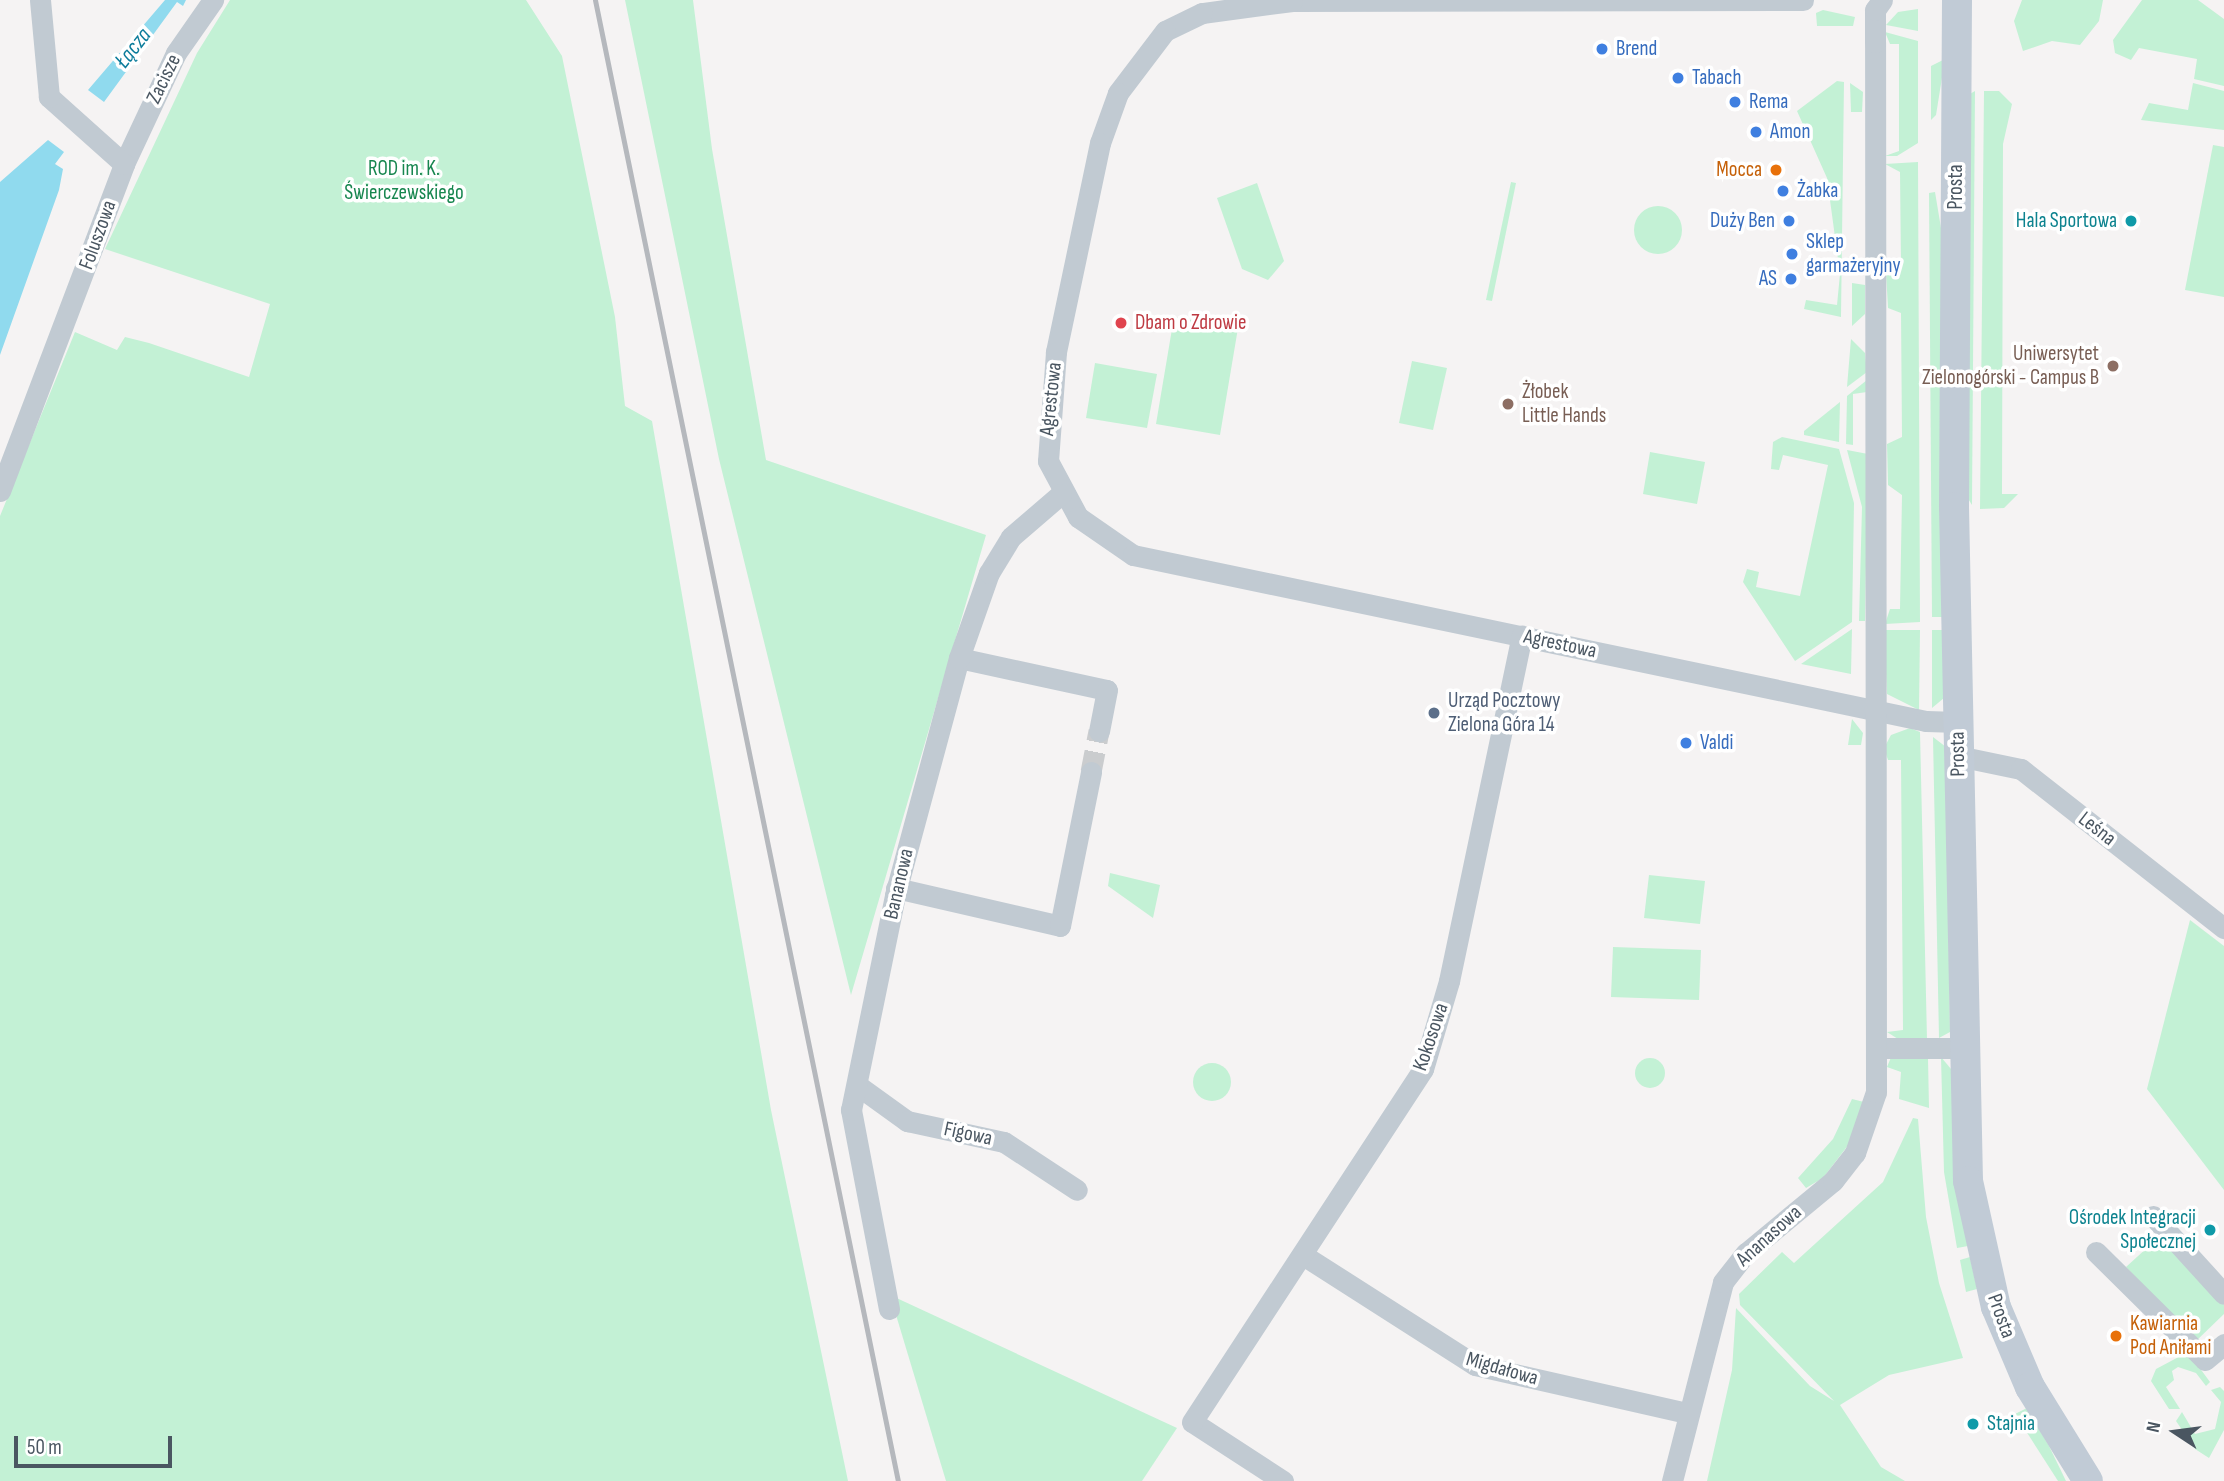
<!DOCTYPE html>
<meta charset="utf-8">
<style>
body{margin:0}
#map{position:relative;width:2224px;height:1481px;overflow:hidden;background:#f5f3f3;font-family:"Sofia Sans Condensed",sans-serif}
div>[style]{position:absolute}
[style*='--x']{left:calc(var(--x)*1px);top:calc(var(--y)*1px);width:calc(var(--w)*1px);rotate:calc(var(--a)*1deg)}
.green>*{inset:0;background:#c3f1d5}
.round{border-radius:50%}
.water>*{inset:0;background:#90daee}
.street-tunnel>*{height:21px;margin-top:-10.5px;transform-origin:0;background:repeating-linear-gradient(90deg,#caccce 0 21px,transparent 0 31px)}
.street>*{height:21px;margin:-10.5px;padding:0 10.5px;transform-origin:10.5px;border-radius:10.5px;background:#c1cad2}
.secondary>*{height:30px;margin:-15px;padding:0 15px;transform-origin:15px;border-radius:15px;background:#c1cbd6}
.rail>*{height:5px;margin:-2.5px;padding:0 2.5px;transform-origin:2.5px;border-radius:2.5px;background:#b5b8bd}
.dots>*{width:19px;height:19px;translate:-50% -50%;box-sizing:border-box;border:4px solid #fff;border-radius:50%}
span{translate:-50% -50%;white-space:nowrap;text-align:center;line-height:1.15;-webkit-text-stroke:7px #fff;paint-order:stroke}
.shop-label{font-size:21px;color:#366cbe}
.left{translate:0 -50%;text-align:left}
.right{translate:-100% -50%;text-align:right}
.street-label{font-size:21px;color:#4a5661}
.park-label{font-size:21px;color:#17864f}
.food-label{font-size:21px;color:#c56008}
.culture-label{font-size:21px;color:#0d838f}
.health-label{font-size:21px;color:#be3a42}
.education-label{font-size:21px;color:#785e54}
.service-label{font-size:21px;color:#4e5e75}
.water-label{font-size:23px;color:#0c7c9b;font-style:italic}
.north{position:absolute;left:2140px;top:1397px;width:70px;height:70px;-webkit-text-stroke:5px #fff;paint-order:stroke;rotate:283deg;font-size:19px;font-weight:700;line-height:28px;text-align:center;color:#4a5661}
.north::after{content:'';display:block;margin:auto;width:24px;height:32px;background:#4a5661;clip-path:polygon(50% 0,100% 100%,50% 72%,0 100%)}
.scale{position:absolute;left:14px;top:1436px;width:158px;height:32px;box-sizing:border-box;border:4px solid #4a5661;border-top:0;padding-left:9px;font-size:21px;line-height:24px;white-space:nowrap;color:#4a5661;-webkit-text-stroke:5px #fff;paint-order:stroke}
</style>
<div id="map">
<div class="green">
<div style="clip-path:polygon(230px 0,526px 0,562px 56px,615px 317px,625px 406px,652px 421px,771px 1110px,848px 1481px,0 1481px,0 516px,75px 332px,117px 350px,125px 337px,149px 343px,249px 377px,270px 304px,105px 249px,197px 53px)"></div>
<div style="clip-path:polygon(625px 0,693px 0,712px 149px,766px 460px,986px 535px,851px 995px,719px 459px)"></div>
<div style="clip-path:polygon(2022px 0,2103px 0,2099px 21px,2080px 45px,2052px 41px,2023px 51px,2014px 21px)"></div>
<div style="clip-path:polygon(2142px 0,2198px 0,2224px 19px,2224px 86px,2194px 79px,2197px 59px,2139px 48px,2131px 60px,2115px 53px,2113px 40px)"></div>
<div style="clip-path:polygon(1918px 9px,1918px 31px,1886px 25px,1898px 12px)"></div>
<div style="clip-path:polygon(1823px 10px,1855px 17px,1853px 26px,1817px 26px,1816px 13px)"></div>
<div style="clip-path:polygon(1885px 32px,1918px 41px,1918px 143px,1897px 156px,1885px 156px,1899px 151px,1899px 44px,1890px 44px)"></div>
<div style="clip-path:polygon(1945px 59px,1936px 115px,1931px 120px,1931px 66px)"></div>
<div style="clip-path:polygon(1837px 81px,1844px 82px,1841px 317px,1804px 309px,1806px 300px,1837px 305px,1840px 274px,1827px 178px,1797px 111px)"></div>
<div style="clip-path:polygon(1850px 83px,1863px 92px,1862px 112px,1851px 112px)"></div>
<div style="clip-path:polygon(2193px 83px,2224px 91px,2224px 130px,2141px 120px,2149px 103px,2188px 110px)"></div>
<div style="clip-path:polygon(1975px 91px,1972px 505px,1967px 497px,1968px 95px)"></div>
<div style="clip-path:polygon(1984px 91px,1999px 91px,2012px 104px,2003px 144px,2002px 494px,2018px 494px,2004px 508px,1980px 509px)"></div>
<div style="clip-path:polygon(2213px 145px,2224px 147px,2224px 297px,2185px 290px)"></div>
<div style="clip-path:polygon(1918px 162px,1920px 622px,1885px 624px,1890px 609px,1900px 609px,1902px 495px,1888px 485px,1887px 444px,1902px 437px,1901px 313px,1888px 308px,1886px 273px,1901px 264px,1900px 172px,1885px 164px)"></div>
<div style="clip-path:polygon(1511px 182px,1516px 183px,1492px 301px,1486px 300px)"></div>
<div style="clip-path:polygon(1257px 183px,1284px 261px,1268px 280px,1242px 269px,1217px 198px)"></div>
<div style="clip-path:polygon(1935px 192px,1943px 240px,1943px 617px,1932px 617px,1929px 193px)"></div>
<div class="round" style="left:1634px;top:206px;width:48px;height:48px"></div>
<div style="clip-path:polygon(1852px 283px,1865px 285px,1865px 314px,1852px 326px)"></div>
<div style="clip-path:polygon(1174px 317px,1238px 328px,1220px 435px,1156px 424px)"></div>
<div style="clip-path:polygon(1851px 339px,1865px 353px,1867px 372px,1847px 387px)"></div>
<div style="clip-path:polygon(1412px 361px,1447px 368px,1433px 430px,1399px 423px)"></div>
<div style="clip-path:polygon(1095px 363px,1157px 374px,1147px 428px,1086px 418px)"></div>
<div style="clip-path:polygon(1867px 380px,1867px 392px,1853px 394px,1853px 445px,1846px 444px,1847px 396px)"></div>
<div style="clip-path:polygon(1840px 402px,1839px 442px,1804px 435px,1804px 431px)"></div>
<div style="clip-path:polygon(1782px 437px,1839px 449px,1854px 503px,1852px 622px,1795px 661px,1743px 582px,1747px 569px,1759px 572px,1756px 587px,1800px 596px,1828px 465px,1783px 455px,1779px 470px,1771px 469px,1773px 442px)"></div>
<div style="clip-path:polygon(1847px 450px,1868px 454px,1865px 621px,1859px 621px,1862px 507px)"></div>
<div style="clip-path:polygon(1650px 452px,1705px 462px,1697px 504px,1643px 494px)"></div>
<div style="clip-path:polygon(1852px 629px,1851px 674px,1801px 664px)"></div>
<div style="clip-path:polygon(1884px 630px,1920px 630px,1919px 710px,1887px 694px)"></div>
<div style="clip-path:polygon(1932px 630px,1944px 630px,1944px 698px,1932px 708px)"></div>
<div style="clip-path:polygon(1852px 719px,1863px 733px,1861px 745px,1848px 745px)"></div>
<div style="clip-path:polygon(1910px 728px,1920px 732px,1927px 1039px,1898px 1039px,1887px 1032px,1903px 1030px,1901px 760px,1888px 760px,1884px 748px,1891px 735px)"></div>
<div style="clip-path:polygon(1933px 737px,1946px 747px,1950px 1032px,1939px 1038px)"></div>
<div style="clip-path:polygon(1110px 873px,1160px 885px,1153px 918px,1108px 886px)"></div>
<div style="clip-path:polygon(1649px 875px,1705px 881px,1700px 924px,1644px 918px)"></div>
<div style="clip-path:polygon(2190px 920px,2224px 946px,2224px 1190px,2147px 1089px)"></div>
<div style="clip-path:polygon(1613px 947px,1701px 950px,1699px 1000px,1611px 997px)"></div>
<div style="clip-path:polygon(1892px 1055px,1928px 1058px,1929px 1108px,1899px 1099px,1901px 1072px,1887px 1067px)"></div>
<div style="clip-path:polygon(1941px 1057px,1951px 1069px,1968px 1246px,1957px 1248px,1944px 1172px)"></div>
<div class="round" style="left:1635px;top:1058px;width:30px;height:30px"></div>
<div class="round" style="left:1193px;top:1063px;width:38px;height:38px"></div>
<div style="clip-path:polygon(1852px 1099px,1864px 1102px,1849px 1144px,1823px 1178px,1806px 1188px,1798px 1178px,1833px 1139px)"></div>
<div style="clip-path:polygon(1913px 1118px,1918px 1119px,1926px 1217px,1939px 1283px,1963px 1358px,1889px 1375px,1840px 1405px,1881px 1467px,1905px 1481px,1707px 1481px,1732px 1370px,1736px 1308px,1810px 1386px,1834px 1401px,1740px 1305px,1739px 1294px,1782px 1252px,1794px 1263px,1883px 1182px)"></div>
<div style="clip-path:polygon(2160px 1236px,2224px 1305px,2224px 1314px,2195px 1342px,2126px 1267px)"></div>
<div style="clip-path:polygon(1970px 1257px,1977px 1289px,1966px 1292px,1960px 1260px)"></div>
<div style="clip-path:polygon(890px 1295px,1177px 1428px,1142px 1481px,946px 1481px)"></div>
<div style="clip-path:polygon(2188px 1352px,2210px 1382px,2206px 1386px,2196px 1373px,2178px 1367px,2172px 1371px,2174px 1380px,2166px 1387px,2180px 1409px,2169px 1409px,2151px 1381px,2156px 1369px)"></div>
<div style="clip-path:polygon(2220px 1387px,2224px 1391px,2224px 1430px,2209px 1458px,2195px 1449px,2176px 1421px,2182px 1412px,2195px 1434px,2215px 1429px,2221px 1402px,2211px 1390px)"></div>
<div style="clip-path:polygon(2027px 1408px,2049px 1446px,2066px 1481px,2058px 1481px,2015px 1414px)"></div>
</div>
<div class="water">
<div style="clip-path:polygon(165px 0,186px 0,183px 6px,177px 2px,104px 102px,88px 90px)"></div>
<div style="clip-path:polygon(48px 140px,64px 152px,55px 164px,63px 169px,59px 190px,0 355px,0 182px)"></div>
</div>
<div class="street-tunnel">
<div style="--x:1091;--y:772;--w:42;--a:-79"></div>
</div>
<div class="street">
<div style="--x:1803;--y:0;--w:511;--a:179.89"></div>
<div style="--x:1292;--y:1;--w:91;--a:172.4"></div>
<div style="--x:1202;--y:13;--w:41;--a:154.1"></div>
<div style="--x:1165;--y:31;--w:78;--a:127.2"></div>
<div style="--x:1118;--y:93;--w:53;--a:109.8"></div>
<div style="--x:1100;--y:143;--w:214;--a:101.9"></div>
<div style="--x:1056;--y:352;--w:109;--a:94.2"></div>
<div style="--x:1048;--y:461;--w:64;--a:61.8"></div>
<div style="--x:1078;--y:517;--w:67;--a:34.6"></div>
<div style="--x:1133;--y:555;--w:810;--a:11.82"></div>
<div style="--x:1926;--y:721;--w:32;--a:2"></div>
<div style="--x:124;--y:164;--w:123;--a:-64.9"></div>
<div style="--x:176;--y:53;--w:65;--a:-55.1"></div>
<div style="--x:0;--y:491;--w:350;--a:-69.2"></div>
<div style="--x:124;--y:164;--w:101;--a:-138.2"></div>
<div style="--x:49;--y:97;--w:97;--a:-95.3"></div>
<div style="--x:959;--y:658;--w:151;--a:12.2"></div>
<div style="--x:1107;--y:690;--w:42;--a:101"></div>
<div style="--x:1958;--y:756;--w:64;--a:11.7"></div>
<div style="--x:2021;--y:769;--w:258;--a:38.1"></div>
<div style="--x:896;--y:888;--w:168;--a:13"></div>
<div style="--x:1060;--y:926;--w:157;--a:-78.6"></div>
<div style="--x:1877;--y:1048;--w:86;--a:0"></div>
<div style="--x:857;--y:1085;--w:62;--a:35.8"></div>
<div style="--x:907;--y:1121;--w:99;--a:12.2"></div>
<div style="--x:1004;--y:1142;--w:87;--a:33.3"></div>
<div style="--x:2153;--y:1216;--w:105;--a:47.7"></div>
<div style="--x:2096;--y:1252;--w:153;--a:44.7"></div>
<div style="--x:2205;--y:1360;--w:25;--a:-40"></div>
<div style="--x:1303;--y:1255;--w:204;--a:32.6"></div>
<div style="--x:1475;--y:1365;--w:216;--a:12.8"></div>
<div style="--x:889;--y:1309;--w:203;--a:-100.8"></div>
<div style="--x:851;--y:1110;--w:219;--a:-78.4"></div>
<div style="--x:895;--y:895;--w:245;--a:-74.9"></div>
<div style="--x:959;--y:658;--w:90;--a:-70.6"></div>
<div style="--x:989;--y:573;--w:42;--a:-58.6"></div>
<div style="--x:1011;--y:537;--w:66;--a:-40.7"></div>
<div style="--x:1283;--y:1481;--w:108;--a:-147"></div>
<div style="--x:1192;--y:1422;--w:422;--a:-56.8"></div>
<div style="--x:1423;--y:1069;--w:92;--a:-73.5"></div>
<div style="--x:1449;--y:981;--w:353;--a:-78.1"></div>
<div style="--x:1672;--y:1481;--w:205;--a:-75.6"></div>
<div style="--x:1723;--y:1282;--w:37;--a:-52"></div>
<div style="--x:1746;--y:1253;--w:113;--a:-39.6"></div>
<div style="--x:1833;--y:1181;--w:36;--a:-52"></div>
<div style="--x:1855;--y:1153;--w:65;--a:-71"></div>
<div style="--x:1876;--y:1092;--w:1050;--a:-90.05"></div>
<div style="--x:1875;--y:42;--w:32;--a:-90"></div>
<div style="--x:1875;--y:10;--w:12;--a:-55"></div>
</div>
<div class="secondary">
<div style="--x:1957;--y:0;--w:507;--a:90.34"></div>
<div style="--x:1954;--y:507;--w:674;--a:88.81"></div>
<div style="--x:1968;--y:1181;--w:129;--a:77.5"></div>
<div style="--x:1996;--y:1307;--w:87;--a:67"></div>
<div style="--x:2030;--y:1387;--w:110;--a:58.3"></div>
</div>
<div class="rail">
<div style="--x:595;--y:0;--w:1512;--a:78.44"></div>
</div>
<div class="dots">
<div style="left:1602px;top:49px;background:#3f7fe0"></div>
<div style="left:1678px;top:78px;background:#3f7fe0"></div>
<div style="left:1735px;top:102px;background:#3f7fe0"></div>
<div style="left:1756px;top:132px;background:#3f7fe0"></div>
<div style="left:1776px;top:170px;background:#e8710a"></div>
<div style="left:1783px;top:191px;background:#3f7fe0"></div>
<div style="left:1789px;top:221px;background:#3f7fe0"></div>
<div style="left:2131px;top:221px;background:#0f9aa8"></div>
<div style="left:1792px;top:254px;background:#3f7fe0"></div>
<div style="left:1791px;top:279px;background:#3f7fe0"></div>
<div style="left:1121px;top:323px;background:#e0444e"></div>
<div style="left:2113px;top:366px;background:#8d6e63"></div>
<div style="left:1508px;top:404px;background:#8d6e63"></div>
<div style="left:1434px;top:713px;background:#5c6f8a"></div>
<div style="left:1686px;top:743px;background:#3f7fe0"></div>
<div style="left:2210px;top:1230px;background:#0f9aa8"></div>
<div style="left:2116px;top:1336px;background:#e8710a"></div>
<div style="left:1973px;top:1424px;background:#0f9aa8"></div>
</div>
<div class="shop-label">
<span class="left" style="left:1616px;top:49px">Brend</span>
<span class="left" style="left:1692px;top:78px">Tabach</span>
<span class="left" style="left:1749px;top:102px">Rema</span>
<span class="left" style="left:1770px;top:132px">Amon</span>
<span class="left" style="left:1797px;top:191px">Żabka</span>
<span class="right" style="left:1775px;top:221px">Duży Ben</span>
<span class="left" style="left:1806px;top:254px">Sklep<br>garmażeryjny</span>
<span class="right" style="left:1777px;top:279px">AS</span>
<span class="left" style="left:1700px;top:743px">Valdi</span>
</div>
<div class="street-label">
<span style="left:164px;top:79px;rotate:-64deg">Zacisze</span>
<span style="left:1956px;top:187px;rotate:-90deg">Prosta</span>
<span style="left:98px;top:235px;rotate:-70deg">Foluszowa</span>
<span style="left:1051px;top:399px;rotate:-84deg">Agrestowa</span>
<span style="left:1560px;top:644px;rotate:12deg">Agrestowa</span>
<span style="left:1958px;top:754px;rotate:-91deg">Prosta</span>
<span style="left:2097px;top:829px;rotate:38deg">Leśna</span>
<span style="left:899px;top:884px;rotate:-77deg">Bananowa</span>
<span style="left:1431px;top:1037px;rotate:-71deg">Kokosowa</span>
<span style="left:968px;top:1134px;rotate:12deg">Figowa</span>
<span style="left:1769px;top:1236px;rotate:-42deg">Ananasowa</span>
<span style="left:2001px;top:1316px;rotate:70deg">Prosta</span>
<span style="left:1502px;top:1369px;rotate:16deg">Migdałowa</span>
</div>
<div class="park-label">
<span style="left:404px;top:181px">ROD im. K.<br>Świerczewskiego</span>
</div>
<div class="food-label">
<span class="right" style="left:1762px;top:170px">Mocca</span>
<span class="left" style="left:2130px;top:1336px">Kawiarnia<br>Pod Aniłami</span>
</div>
<div class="culture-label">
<span class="right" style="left:2117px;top:221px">Hala Sportowa</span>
<span class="right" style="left:2196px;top:1230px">Ośrodek Integracji<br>Społecznej</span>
<span class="left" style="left:1987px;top:1424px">Stajnia</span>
</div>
<div class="health-label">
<span class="left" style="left:1135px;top:323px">Dbam o Zdrowie</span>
</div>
<div class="education-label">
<span class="right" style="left:2099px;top:366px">Uniwersytet<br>Zielonogórski - Campus B</span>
<span class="left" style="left:1522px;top:404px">Żłobek<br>Little Hands</span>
</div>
<div class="service-label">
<span class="left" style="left:1448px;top:713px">Urząd Pocztowy<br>Zielona Góra 14</span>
</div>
<div class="water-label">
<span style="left:133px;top:48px;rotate:-52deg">Łącza</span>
</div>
<div class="north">N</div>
<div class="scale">50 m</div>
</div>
